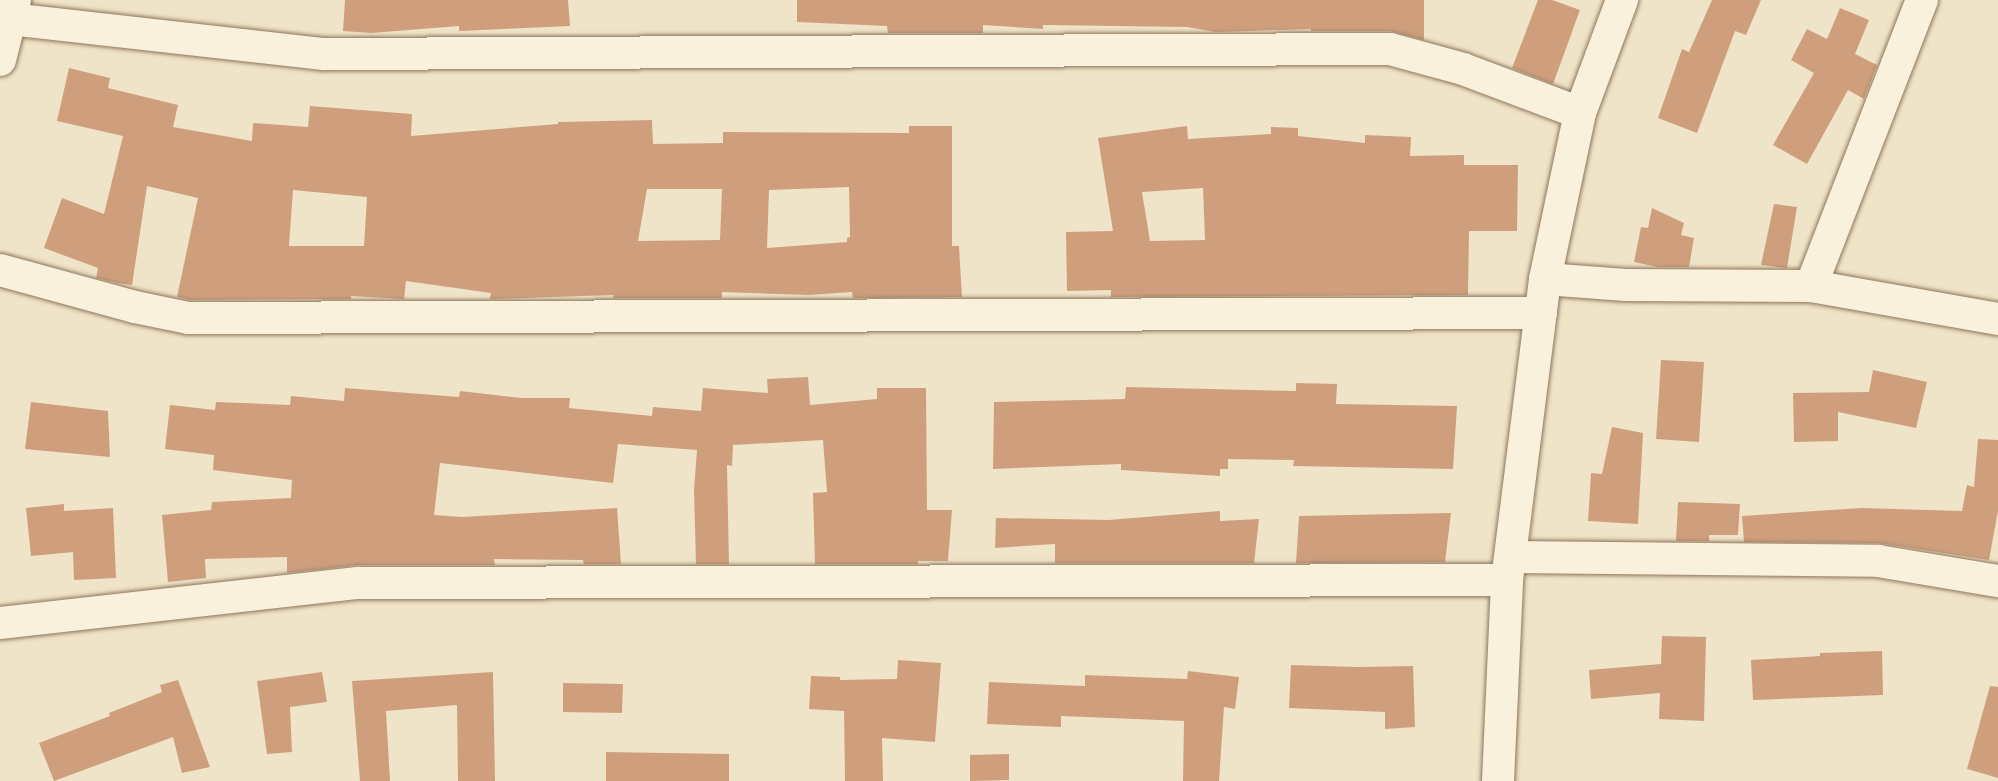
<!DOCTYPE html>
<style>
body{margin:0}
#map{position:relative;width:1998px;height:781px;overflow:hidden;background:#f0e4c8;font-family:Lora,serif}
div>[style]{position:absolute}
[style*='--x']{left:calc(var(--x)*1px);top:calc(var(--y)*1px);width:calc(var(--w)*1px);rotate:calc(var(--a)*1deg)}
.building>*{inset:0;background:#cf9f7d}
.roads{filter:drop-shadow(0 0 2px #8d765c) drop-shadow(0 0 2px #8d765c)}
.minor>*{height:32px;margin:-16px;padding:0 16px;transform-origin:16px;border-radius:16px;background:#faf1dc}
span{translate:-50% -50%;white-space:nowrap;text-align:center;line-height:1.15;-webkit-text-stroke:4.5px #f7eed8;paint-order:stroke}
</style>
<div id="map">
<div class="building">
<div style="clip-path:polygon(345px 0,568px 0,570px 26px,459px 31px,459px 26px,371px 33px,343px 31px)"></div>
<div style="clip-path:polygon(797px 0,1424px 0,1424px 40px,1390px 31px,1311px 31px,1311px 29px,1216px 32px,1187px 27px,1043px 25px,1043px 29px,983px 25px,983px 33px,888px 33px,887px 26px,797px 22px)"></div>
<div style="clip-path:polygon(1538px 0,1552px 0,1580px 10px,1553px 84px,1512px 68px)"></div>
<div style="clip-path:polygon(1712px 0,1761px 0,1746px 35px,1735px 31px,1697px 133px,1658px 118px,1682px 49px,1689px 52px)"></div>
<div style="clip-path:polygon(1840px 8px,1869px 20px,1855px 54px,1877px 65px,1864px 99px,1848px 90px,1807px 164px,1773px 145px,1814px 73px,1791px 60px,1807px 29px,1827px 39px)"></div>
<div style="clip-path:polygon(evenodd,69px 68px,110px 78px,108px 88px,178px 105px,173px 127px,252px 141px,253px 123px,308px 127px,310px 106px,412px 114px,411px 136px,558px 124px,558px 122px,652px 120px,653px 144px,723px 143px,723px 132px,909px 133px,909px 126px,952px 126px,952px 246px,959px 246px,962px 297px,853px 298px,852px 292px,809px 295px,722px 292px,722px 298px,613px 298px,613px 295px,490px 299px,491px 293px,406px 281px,404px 299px,351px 296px,351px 299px,190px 300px,177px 297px,198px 198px,147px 186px,132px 285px,117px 283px,96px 278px,98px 268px,44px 248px,62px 198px,104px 214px,123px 136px,57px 121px,69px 68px,849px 187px,850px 237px,847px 238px,847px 242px,767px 248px,769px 190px,849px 187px,69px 68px,647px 189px,722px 189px,720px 240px,638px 241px,647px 189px,69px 68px,293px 190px,367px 197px,364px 246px,289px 246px,293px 190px)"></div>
<div style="clip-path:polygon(evenodd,1187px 126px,1188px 139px,1271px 134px,1271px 127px,1298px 128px,1298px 136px,1365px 143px,1365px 135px,1411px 137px,1410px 156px,1464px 155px,1464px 165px,1518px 165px,1517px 231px,1469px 231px,1468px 295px,1111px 297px,1111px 290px,1067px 291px,1066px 232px,1113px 231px,1098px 138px,1187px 126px,1203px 188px,1205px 240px,1150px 241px,1142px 192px,1203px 188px)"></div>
<div style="clip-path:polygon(1774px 204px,1797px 207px,1787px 268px,1761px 265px)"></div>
<div style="clip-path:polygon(1652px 208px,1684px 223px,1681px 235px,1694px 238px,1689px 267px,1658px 267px,1634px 262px,1641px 227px,1648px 228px)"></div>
<div style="clip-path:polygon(1661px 360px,1704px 362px,1699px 442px,1656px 439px)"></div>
<div style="clip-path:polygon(1873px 370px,1927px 382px,1916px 428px,1838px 412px,1838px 441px,1794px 442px,1793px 393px,1869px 392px)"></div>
<div style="clip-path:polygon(808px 377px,810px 405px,877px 399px,877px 388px,926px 388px,927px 510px,952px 510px,948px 561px,918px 561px,918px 564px,815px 564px,813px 493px,827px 492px,823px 440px,733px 445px,732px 466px,727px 465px,729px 564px,696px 564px,694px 490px,697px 450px,618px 444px,613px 483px,440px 463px,434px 515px,462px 517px,617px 508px,621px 564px,584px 564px,583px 560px,494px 559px,495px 565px,358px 565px,287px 573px,287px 557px,205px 559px,206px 578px,168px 582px,162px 515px,211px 510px,212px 502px,291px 498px,292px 480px,213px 470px,214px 455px,165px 449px,170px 405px,215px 410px,216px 402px,290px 405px,291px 396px,344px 401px,345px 388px,459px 397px,460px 391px,522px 398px,570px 398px,569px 408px,652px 416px,653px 407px,701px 411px,703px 388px,768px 393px,767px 379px)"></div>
<div style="clip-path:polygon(1296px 383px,1337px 384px,1336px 404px,1457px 406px,1453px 469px,1293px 466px,1294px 460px,1228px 459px,1228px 469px,1220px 469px,1220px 476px,1121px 470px,1121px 464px,993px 469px,994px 402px,1125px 399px,1126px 387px,1296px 391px)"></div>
<div style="clip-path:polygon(31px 402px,108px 411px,110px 457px,25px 449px)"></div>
<div style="clip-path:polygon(1612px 427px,1643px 433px,1638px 524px,1588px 521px,1591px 473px,1602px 474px)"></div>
<div style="clip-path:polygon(1978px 439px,1998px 440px,1998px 511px,1989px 560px,1878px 543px,1744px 542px,1742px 516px,1861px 508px,1962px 511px,1967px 485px,1974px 487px)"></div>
<div style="clip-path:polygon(1678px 502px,1740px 504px,1738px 535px,1709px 535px,1709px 541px,1676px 541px)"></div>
<div style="clip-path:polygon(64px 504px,64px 511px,113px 508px,116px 578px,74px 580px,73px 552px,31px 556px,26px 508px)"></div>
<div style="clip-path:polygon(1220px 511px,1220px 521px,1259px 519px,1254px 563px,1055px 563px,1055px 544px,995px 548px,996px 518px,1108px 520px)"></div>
<div style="clip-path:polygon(1451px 513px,1445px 562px,1296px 563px,1299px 516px)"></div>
<div style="clip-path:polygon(1662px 636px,1706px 637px,1704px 721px,1659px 719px,1660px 693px,1591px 699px,1589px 670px,1661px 664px)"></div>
<div style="clip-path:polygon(1882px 651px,1883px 695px,1753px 700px,1751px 660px,1820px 656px,1820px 653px)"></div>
<div style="clip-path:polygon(898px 660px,941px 663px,935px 742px,882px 738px,883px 781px,845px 781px,844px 711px,809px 709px,811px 676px,840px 677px,840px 680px,897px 679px)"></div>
<div style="clip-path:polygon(1291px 665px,1358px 667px,1413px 666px,1415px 727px,1385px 729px,1385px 712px,1289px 708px)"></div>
<div style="clip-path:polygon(1188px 671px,1239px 677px,1235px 709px,1224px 707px,1219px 781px,1183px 781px,1184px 721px,1061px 716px,1061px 727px,987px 724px,989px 682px,1085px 686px,1085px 675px,1187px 679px)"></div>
<div style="clip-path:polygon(322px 672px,327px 702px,290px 707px,292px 752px,267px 754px,257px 681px)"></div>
<div style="clip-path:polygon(493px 672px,495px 781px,458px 781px,457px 705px,386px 711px,390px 781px,360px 781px,352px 681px)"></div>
<div style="clip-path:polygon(178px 680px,210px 767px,182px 773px,173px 737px,54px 781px,39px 743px,110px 716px,109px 713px,162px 692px,160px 685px)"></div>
<div style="clip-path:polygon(563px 683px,623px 684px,622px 713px,563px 712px)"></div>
<div style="clip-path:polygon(1990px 686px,1998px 687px,1998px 778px,1967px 769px)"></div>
<div style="clip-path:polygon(606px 752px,729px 754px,729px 781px,606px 781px)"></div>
<div style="clip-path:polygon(1009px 754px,1009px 780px,970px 781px,970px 755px)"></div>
</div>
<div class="roads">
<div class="minor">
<div style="--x:10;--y:19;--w:316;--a:6.4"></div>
<div style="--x:324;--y:54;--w:1066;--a:-0.27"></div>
<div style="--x:1390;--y:49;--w:76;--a:15.3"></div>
<div style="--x:1463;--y:69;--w:125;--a:20.6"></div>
<div style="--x:0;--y:60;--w:62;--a:-76"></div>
<div style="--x:0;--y:270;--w:140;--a:15.3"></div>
<div style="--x:135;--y:307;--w:54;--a:11.7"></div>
<div style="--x:188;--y:318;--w:1353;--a:-0.21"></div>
<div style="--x:1545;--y:279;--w:81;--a:4.2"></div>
<div style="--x:1626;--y:285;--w:185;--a:0.3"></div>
<div style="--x:1811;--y:286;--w:190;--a:10"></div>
<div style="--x:1811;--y:286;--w:307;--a:-68.8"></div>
<div style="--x:1511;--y:557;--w:367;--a:0.6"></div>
<div style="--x:1878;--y:561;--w:122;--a:9.5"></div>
<div style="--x:0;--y:623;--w:360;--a:-6.4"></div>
<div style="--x:358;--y:583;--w:1149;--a:-0.15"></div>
<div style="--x:1498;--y:781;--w:201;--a:-87.4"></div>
<div style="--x:1507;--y:580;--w:303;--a:-82.8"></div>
<div style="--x:1545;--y:279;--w:170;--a:-78.1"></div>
<div style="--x:1580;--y:113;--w:121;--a:-69.6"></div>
</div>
</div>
</div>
